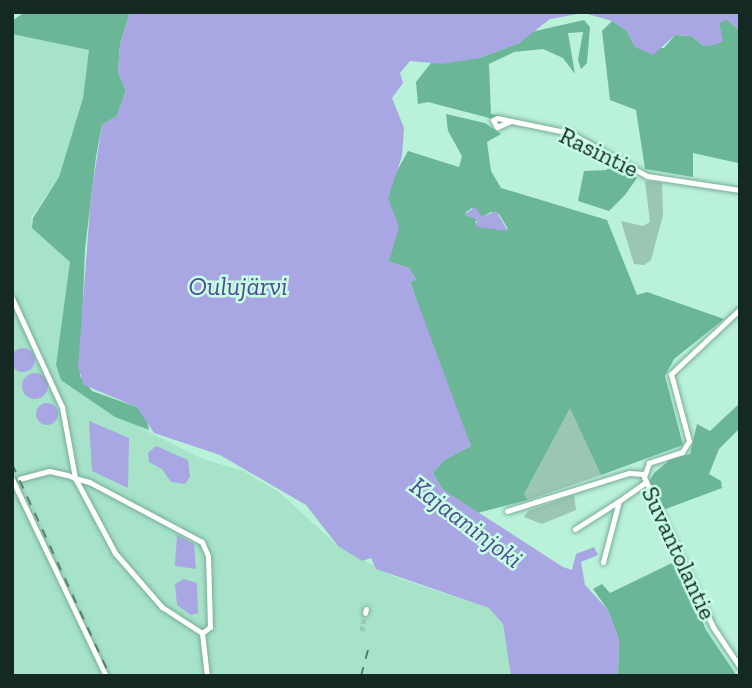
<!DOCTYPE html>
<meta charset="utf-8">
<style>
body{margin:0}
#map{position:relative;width:752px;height:688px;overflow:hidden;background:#baf1d9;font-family:"Zilla Slab",serif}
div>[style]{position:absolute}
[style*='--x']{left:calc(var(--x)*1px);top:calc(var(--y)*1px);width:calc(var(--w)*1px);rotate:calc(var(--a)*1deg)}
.built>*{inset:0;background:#a6e3c9}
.green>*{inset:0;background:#9ac6b2}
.forest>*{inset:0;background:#6ab697}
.water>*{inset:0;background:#a9a6e4}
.round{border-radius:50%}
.minor-tunnel>*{height:5px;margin-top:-2.5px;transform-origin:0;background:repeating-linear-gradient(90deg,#99c9b4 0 5px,transparent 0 7.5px)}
.roads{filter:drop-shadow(0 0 2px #78ac96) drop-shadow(0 0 2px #78ac96)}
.minor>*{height:5px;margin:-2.5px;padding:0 2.5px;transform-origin:2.5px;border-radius:2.5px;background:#fff}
.rail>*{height:2px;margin-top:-1px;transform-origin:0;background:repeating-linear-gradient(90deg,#5a7d6f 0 9px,transparent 0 18px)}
span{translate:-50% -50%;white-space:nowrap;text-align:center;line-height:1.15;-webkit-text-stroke:5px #c7fee6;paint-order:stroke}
.street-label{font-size:24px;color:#142921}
.water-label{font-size:26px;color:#544b96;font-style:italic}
.frame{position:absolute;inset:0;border:14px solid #142921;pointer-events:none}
</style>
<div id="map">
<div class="built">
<div style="clip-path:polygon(12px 34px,89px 50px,83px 98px,59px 177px,31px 218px,32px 228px,71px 262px,56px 365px,61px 380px,145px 430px,203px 459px,243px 471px,279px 492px,338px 546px,395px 577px,489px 608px,503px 624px,511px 676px,12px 676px)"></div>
</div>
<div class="green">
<div style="clip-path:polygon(645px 181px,662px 183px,663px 215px,651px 260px,644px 265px,634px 264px,621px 221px,643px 226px,650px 222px)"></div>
<div style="clip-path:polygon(570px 407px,601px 475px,528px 500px,524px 494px)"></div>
<div style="clip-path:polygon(574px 495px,576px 510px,542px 524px,524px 517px,528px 511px)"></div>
</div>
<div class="forest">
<div style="clip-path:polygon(25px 12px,130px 12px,120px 45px,118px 72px,126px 91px,117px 116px,102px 125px,96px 157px,85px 249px,80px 376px,92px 391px,137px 407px,146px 416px,149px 430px,115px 417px,61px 380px,56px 365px,70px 262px,32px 228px,33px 218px,59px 177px,83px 98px,89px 50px,12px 34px,12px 21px)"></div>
<div style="clip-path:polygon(726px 19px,740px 31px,740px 169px,738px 163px,693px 153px,693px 177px,645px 169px,636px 110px,610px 100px,602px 31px,612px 21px,627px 31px,635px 47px,664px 48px,675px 35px,691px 36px,704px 46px,722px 41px,719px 23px)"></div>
<div style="clip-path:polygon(584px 20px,590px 27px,587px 63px,581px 69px,578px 60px,583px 32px,568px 33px,575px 74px,563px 58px,543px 49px,514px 52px,489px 64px,491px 114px,501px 116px,493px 119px,428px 102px,418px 104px,416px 82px,431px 63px,479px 58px,519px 43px,531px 32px)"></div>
<div style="clip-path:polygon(evenodd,446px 114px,485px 123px,501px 134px,487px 142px,491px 171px,501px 188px,607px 220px,637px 295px,647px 292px,724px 319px,674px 359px,665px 376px,683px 445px,601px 475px,570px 408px,524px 494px,528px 500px,477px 513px,442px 489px,433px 473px,444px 460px,471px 446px,440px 371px,410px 281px,416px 280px,409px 268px,389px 262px,388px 198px,393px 178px,408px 151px,459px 167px,462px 156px,448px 131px,446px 114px,472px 208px,482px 217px,491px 212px,499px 214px,508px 229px,475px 223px,477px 219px,465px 213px,472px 208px)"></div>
<div style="clip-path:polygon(611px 161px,637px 178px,625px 195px,609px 211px,578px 201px,584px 171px,607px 170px)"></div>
<div style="clip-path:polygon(740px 403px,740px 428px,719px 449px,709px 474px,721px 481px,722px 488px,663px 510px,649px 482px,654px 473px,671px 459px,690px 454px,697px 424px,710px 431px)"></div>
<div style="clip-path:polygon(676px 561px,706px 630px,737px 676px,618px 676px,619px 640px,608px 610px,593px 589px,602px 584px,610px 593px)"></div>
</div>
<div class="water">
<div style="clip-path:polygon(130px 12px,740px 12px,740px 31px,726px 19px,719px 24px,723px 41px,715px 45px,704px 46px,691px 36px,675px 35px,653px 55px,635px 47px,627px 31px,612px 21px,584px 13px,550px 19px,519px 43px,479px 58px,442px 64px,410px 61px,400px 73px,403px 83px,392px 98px,404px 128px,402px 156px,388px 198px,399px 227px,389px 262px,409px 268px,416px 280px,410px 282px,471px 446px,444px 460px,433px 473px,442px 489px,563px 567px,572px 570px,576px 554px,594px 547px,598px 555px,581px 562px,585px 585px,608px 610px,619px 640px,618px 676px,511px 676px,503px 624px,489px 608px,376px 569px,371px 558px,362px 561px,338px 546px,306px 505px,220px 455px,154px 433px,137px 407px,84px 385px,78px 367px,91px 196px,102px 125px,117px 116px,126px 91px,118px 72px,120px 45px)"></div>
<div style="clip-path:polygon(475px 207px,482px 217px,496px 211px,508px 231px,476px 227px,477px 219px,464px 215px)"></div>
<div class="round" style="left:11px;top:348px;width:24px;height:24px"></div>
<div class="round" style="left:22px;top:373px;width:26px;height:26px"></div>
<div class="round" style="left:36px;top:403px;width:22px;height:22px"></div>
<div style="clip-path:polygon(89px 421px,129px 438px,128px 488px,92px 471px)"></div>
<div style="clip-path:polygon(156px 446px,188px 460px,190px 477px,185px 484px,171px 482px,162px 469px,149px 462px,148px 453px)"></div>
<div style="clip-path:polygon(177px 535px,194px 544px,196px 569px,175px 566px)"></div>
<div style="clip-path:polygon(184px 579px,197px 583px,198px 613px,191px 615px,177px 605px,175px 584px)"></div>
</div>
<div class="minor-tunnel">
<div style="--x:362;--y:631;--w:18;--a:-81"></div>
</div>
<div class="roads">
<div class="minor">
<div style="--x:511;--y:121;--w:15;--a:157"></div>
<div style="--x:497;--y:127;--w:8;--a:-120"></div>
<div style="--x:493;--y:120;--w:4;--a:-27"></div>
<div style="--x:497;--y:118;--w:75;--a:11.6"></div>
<div style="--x:570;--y:133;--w:88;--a:29.2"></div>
<div style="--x:647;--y:176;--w:94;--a:8.6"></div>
<div style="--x:12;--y:298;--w:120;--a:65.4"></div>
<div style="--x:62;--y:407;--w:72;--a:79.6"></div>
<div style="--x:75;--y:478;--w:85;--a:61.9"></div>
<div style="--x:115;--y:553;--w:72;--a:49"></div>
<div style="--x:162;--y:607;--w:48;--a:33"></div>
<div style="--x:202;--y:633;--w:10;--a:-37"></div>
<div style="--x:210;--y:627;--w:71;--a:-91.6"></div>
<div style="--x:208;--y:556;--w:15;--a:-113"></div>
<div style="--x:202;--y:542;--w:128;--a:-152"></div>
<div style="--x:89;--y:482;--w:15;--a:-164"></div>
<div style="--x:75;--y:478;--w:9;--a:-159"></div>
<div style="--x:67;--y:475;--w:18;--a:-167"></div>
<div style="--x:49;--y:471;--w:30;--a:165"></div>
<div style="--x:740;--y:309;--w:95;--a:136.7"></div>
<div style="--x:671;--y:374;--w:69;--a:75"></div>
<div style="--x:689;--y:441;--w:13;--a:122"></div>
<div style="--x:682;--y:452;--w:35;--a:162"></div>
<div style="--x:649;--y:463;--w:15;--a:110"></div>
<div style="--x:644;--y:477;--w:165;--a:65.3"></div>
<div style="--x:713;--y:627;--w:48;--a:56"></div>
<div style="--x:12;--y:479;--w:218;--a:64.5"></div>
<div style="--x:507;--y:511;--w:128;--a:-17.3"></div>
<div style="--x:629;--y:473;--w:15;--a:4"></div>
<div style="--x:575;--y:529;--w:52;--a:-32.5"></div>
<div style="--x:603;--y:562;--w:63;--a:-75.3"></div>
<div style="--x:619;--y:501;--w:32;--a:-35"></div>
<div style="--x:365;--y:613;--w:4;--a:-76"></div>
<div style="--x:202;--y:633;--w:43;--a:83.4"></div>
</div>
</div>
<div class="rail">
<div style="--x:12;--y:464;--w:234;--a:65.2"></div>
<div style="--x:361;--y:676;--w:31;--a:-75"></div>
</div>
<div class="street-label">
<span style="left:599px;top:152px;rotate:26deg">Rasintie</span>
<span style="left:679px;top:553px;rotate:65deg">Suvantolantie</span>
</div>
<div class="water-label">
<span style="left:238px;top:287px">Oulujärvi</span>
<span style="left:466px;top:523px;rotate:37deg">Kajaaninjoki</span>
</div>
<div class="frame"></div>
</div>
